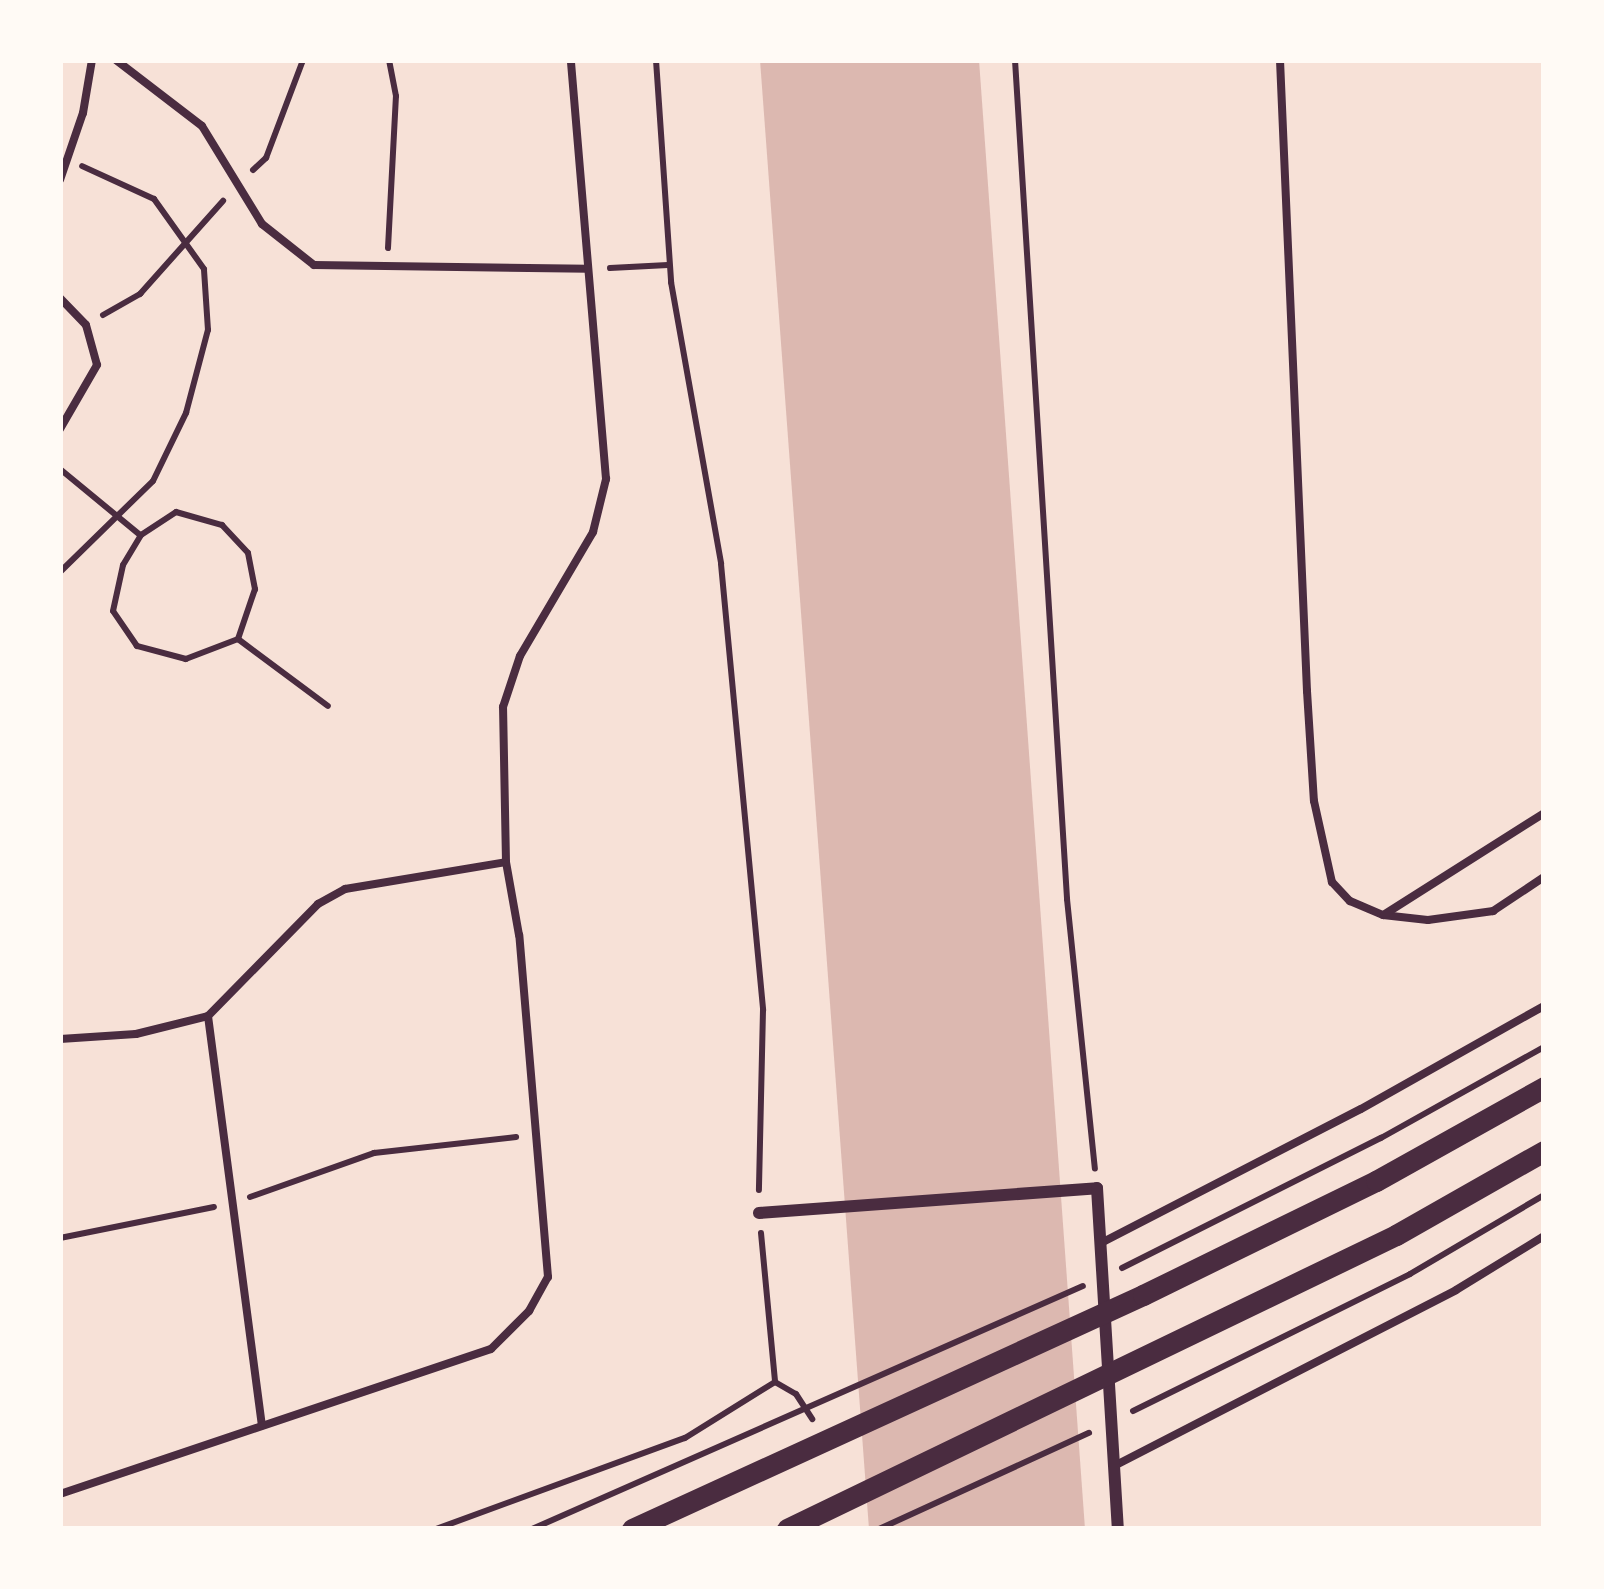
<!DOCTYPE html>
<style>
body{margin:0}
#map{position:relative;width:1604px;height:1589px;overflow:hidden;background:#f7e1d7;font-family:Merriweather,serif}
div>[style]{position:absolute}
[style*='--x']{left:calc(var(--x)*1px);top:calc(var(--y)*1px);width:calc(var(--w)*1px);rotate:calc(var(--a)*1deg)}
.water>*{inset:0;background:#dcb8b0}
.path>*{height:6px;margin:-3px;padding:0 3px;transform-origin:3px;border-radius:3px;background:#4a2c40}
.service>*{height:8px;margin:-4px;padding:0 4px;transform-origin:4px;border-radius:4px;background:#4a2c40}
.minor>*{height:12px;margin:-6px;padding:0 6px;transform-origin:6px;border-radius:6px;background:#4a2c40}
.secondary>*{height:21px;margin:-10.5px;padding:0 10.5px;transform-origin:10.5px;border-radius:10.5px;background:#4a2c40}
span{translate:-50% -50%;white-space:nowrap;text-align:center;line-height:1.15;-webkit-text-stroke:10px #fffaf5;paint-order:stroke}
.frame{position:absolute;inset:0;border:63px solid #fffaf5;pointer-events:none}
</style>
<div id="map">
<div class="water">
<div style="clip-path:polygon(760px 60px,979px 60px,1085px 1529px,869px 1529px)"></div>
</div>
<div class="path">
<div style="--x:656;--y:60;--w:223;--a:86.1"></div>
<div style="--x:671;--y:282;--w:286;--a:79.9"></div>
<div style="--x:721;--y:564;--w:448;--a:84.6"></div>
<div style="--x:763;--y:1010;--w:180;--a:91.3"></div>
<div style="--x:1015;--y:60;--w:841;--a:86.45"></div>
<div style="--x:1067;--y:899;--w:271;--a:84.1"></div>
<div style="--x:253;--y:170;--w:18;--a:-43"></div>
<div style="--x:266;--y:158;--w:105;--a:-69.3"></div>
<div style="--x:388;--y:248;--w:152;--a:-87"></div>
<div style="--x:396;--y:96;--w:37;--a:-101"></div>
<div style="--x:610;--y:268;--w:58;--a:-3"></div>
<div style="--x:103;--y:315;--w:43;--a:-29.6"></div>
<div style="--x:140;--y:294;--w:125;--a:-48.3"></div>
<div style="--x:60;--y:469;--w:104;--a:39.5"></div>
<div style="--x:176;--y:512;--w:48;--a:15.8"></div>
<div style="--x:222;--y:525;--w:38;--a:47"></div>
<div style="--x:248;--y:553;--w:37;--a:79"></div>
<div style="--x:255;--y:589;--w:53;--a:108.8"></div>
<div style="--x:238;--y:639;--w:56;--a:159"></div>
<div style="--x:186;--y:659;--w:51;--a:-165.1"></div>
<div style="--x:137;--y:646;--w:42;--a:-124.4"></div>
<div style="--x:113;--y:611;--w:47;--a:-77.7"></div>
<div style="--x:123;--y:565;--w:35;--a:-59"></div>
<div style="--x:141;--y:535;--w:42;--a:-33.3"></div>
<div style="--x:60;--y:572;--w:130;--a:-44.4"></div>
<div style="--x:153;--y:481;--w:76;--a:-64.1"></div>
<div style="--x:186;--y:413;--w:86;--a:-75.2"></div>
<div style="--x:208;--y:330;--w:61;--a:-93.8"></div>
<div style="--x:204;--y:269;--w:86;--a:-125.5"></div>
<div style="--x:154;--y:199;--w:79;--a:-155.4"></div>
<div style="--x:238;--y:639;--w:112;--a:36.7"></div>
<div style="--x:250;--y:1197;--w:132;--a:-19.5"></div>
<div style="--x:374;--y:1153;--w:143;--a:-6.4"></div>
<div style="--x:761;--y:1233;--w:150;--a:84.6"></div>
<div style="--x:775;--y:1382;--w:24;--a:30"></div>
<div style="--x:796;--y:1394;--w:30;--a:57"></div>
<div style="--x:60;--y:1238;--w:157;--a:-11.4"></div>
<div style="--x:1122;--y:1268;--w:290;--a:-26.7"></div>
<div style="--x:1381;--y:1138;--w:187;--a:-29.2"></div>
<div style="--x:1133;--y:1411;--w:309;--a:-26.3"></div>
<div style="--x:1410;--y:1274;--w:156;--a:-30.5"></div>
<div style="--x:436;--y:1529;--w:265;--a:-20.1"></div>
<div style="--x:685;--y:1438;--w:106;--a:-31.9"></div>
<div style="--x:532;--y:1529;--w:602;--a:-23.8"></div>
<div style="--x:879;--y:1529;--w:231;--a:-24.6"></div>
</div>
<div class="service">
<div style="--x:116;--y:60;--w:108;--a:37.5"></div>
<div style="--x:202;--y:126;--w:115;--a:58.5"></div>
<div style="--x:262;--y:224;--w:66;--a:38.3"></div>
<div style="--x:314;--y:265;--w:274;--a:0.8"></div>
<div style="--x:1280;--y:60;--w:632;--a:87.55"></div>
<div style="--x:1307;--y:691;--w:110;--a:86.4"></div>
<div style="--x:1314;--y:801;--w:83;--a:77.5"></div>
<div style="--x:1332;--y:882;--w:26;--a:47"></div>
<div style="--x:1350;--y:901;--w:36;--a:23"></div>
<div style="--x:1383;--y:915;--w:45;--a:6.3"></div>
<div style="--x:1428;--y:920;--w:66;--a:-7.9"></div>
<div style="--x:1493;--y:911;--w:61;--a:-33.7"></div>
<div style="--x:60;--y:180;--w:71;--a:-71.1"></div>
<div style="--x:83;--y:113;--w:54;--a:-80.4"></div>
<div style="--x:60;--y:298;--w:37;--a:46"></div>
<div style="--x:86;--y:325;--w:41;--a:74.6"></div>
<div style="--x:97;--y:365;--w:74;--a:120"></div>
<div style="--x:1385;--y:914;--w:188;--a:-32.4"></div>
<div style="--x:208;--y:1016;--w:413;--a:82.5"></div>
<div style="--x:60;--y:1039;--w:76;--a:-3.8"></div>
<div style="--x:136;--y:1034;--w:74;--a:-14"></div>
<div style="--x:208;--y:1016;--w:157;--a:-45.5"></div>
<div style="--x:318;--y:904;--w:31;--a:-29"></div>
<div style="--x:345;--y:889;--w:163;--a:-9.5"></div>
<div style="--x:1101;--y:1243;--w:292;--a:-27.3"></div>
<div style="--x:1361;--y:1109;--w:210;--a:-29.4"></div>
<div style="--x:1116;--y:1465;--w:382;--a:-27.2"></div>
<div style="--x:1456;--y:1290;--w:103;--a:-31.5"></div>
<div style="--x:60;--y:1494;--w:455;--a:-18.6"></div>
<div style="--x:491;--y:1349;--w:54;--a:-45"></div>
<div style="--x:529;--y:1311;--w:39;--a:-61"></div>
<div style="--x:548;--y:1277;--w:343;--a:-94.8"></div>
<div style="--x:519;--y:935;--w:74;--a:-100.1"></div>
<div style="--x:506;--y:862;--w:155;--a:-91.1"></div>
<div style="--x:503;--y:707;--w:54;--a:-71.6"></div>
<div style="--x:520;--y:656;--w:144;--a:-59.5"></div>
<div style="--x:593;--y:532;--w:55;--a:-76.2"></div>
<div style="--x:606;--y:479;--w:420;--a:-94.8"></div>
</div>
<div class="minor">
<div style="--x:759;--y:1213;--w:339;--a:-4.2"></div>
<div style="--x:1097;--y:1188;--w:342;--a:86.5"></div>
</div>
<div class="secondary">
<div style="--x:632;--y:1529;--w:562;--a:-24.6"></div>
<div style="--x:1143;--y:1295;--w:259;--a:-26.1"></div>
<div style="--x:1376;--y:1181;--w:193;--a:-29.2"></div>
<div style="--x:787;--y:1529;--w:676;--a:-25.77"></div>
<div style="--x:1396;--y:1235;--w:170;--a:-29.6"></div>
</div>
<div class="frame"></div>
</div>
